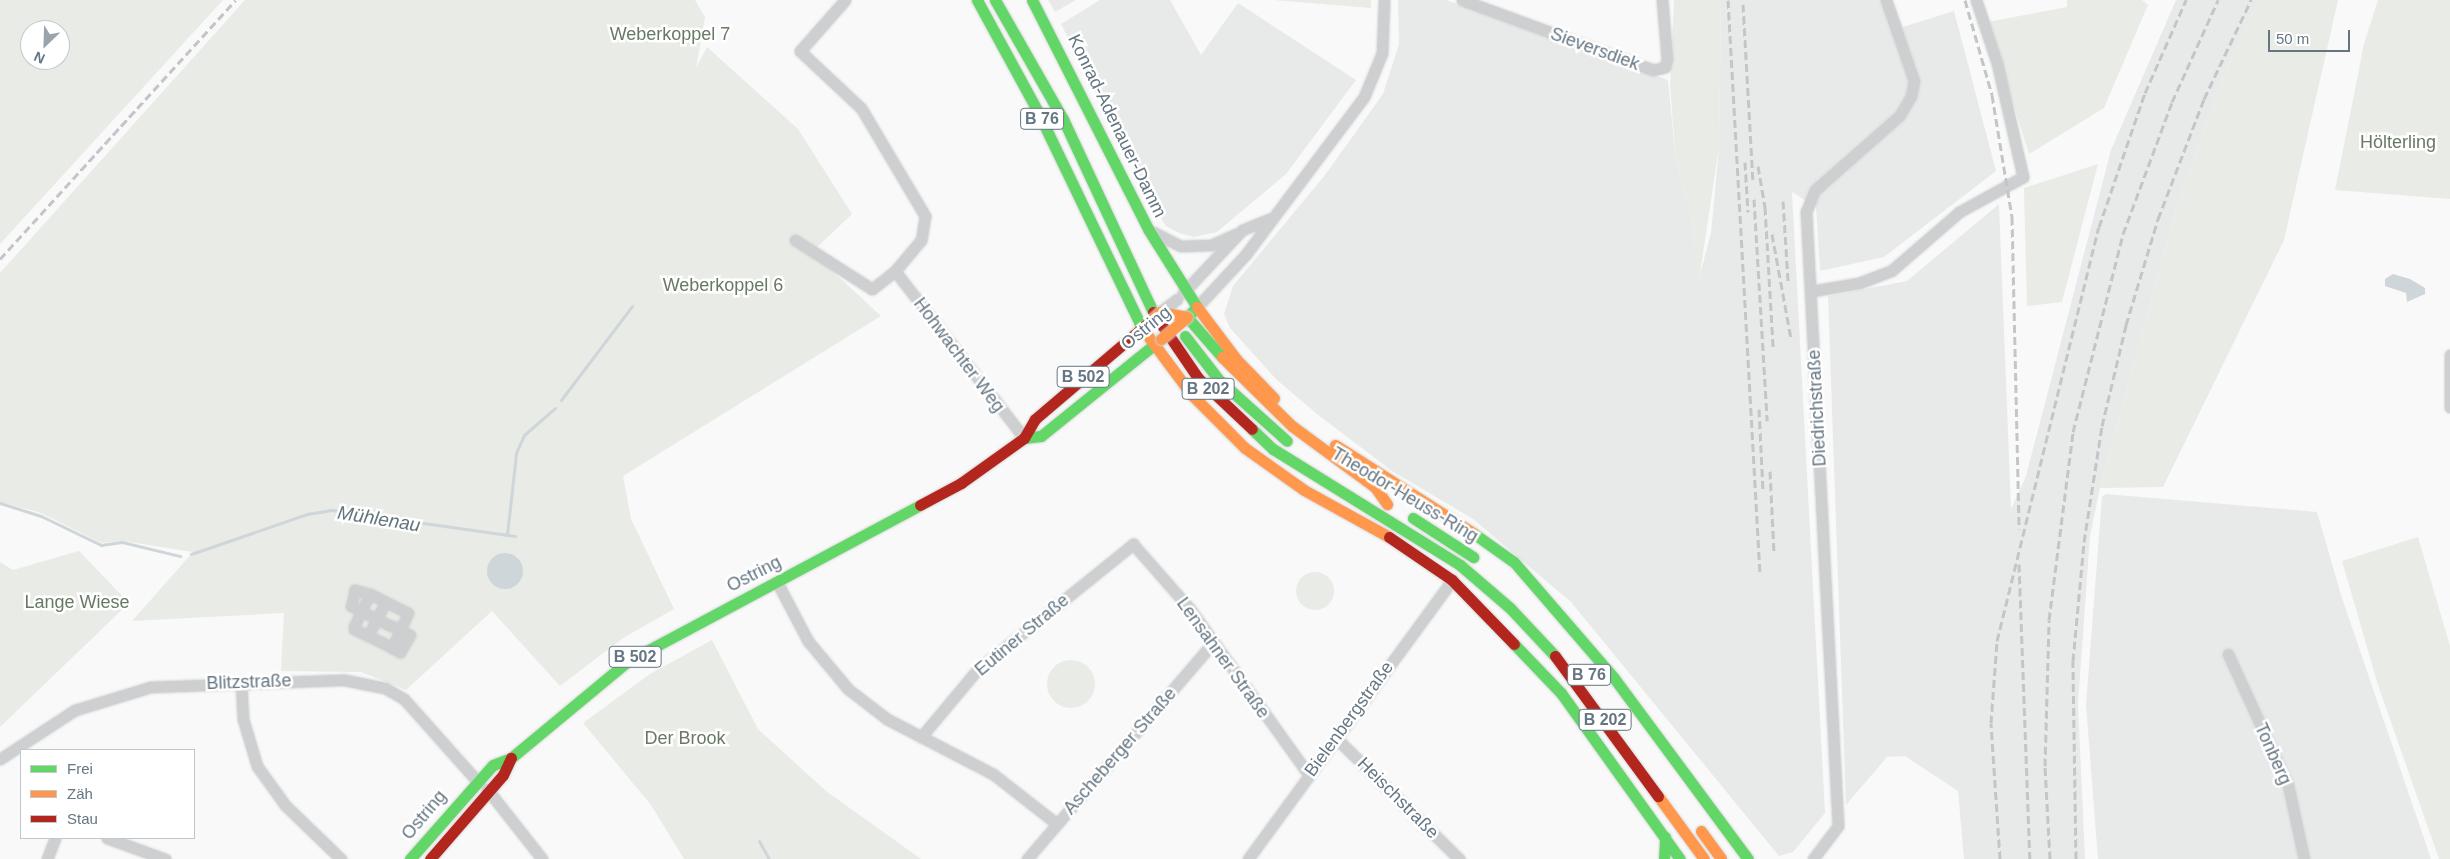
<!DOCTYPE html>
<meta charset="utf-8">
<style>
body{margin:0}
#map{position:relative;width:2450px;height:859px;overflow:hidden;background:#f9f9f9;font-family:Helvetica,sans-serif}
div>[style]{position:absolute}
[style*='--x']{left:calc(var(--x)*1px);top:calc(var(--y)*1px);width:calc(var(--w)*1px);rotate:calc(var(--a)*1deg)}
.built>*{inset:0;background:#e8e9e9}
.green>*{inset:0;background:#e8ebe6}
.round{border-radius:50%}
.water>*{inset:0;background:#ced6d9}
.stream>*{height:3px;margin:-1.5px;padding:0 1.5px;transform-origin:1.5px;border-radius:1.5px;background:#ced6d9}
.roads{filter:drop-shadow(0 0 1px #d5d6d7) drop-shadow(0 0 1px #d5d6d7)}
.street>*{height:11px;margin:-5.5px;padding:0 5.5px;transform-origin:5.5px;border-radius:5.5px;background:#cecfd0}
.fast>*{height:11px;margin:-5.5px;padding:0 5.5px;transform-origin:5.5px;border-radius:5.5px;background:#63d668}
.slow>*{height:11px;margin:-5.5px;padding:0 5.5px;transform-origin:5.5px;border-radius:5.5px;background:#ff974d}
.jam>*{height:11px;margin:-5.5px;padding:0 5.5px;transform-origin:5.5px;border-radius:5.5px;background:#b3261e}
.rail>*{height:3px;margin-top:-1.5px;transform-origin:0;background:repeating-linear-gradient(90deg,#c3c5c6 0 8px,transparent 0 12px)}
.bridges{filter:drop-shadow(0 0 1px #d5d6d7) drop-shadow(0 0 1px #d5d6d7)}
.street-bridge>*{height:11px;margin:-5.5px;padding:0 5.5px;transform-origin:5.5px;border-radius:5.5px;background:#cecfd0}
.slow-bridge>*{height:11px;margin:-5.5px;padding:0 5.5px;transform-origin:5.5px;border-radius:5.5px;background:#ff974d}
span{translate:-50% -50%;white-space:nowrap;text-align:center;line-height:1.15;-webkit-text-stroke:5px #fff;paint-order:stroke}
.shield-label span{padding:1px 4px;background:#fff;border:1px solid;border-radius:4px;-webkit-text-stroke-width:0}
.shield-label{font-size:16px;color:#657683;font-weight:700}
.park-label{font-size:18px;color:#687a64}
.street-label{font-size:18px;color:#657683}
.water-label{font-size:19px;color:#60757c;font-style:italic}
.legend{position:absolute;left:20px;top:749px;width:175px;height:90px;box-sizing:border-box;background:#fff;border:1px solid #c1c8cd;margin:0;padding:6px 9px;list-style:none;font-size:15px;color:#657683}
.legend li{display:flex;align-items:center;gap:10px;height:25px}
.legend b{width:25px;border:1px solid #c1c8cd}
.north{position:absolute;left:20px;top:20px;width:50px;height:50px;box-sizing:border-box;background:#fff;border:1px solid #c1c8cd;border-radius:50%;rotate:204deg;font-size:14px;font-weight:700;line-height:20px;text-align:center;color:#657683}
.north::after{content:'';display:block;margin:auto;width:18px;height:22px;background:#99a4ac;clip-path:polygon(50% 0,100% 100%,50% 72%,0 100%)}
.scale{position:absolute;left:2268px;top:30px;width:82px;height:22px;box-sizing:border-box;border:2px solid #657683;border-top:0;padding-left:6px;font-size:15px;line-height:18px;white-space:nowrap;color:#657683;-webkit-text-stroke:4px #fff;paint-order:stroke}
</style>
<div id="map">
<div class="built">
<div style="clip-path:polygon(1048px 0,1076px 0,1055px 12px)"></div>
<div style="clip-path:polygon(1100px 0,1170px 0,1201px 55px,1238px 3px,1356px 80px,1286px 174px,1217px 232px,1194px 237px,1179px 233px,1166px 226px,1153px 206px,1061px 24px)"></div>
<div style="clip-path:polygon(1398px 0,1446px 0,1668px 80px,1676px 163px,1691px 214px,1699px 278px,1711px 233px,1719px 148px,1721px 0,1892px 0,1903px 27px,1954px 11px,1996px 171px,1884px 257px,1820px 271px,1816px 207px,1792px 192px,1825px 813px,1793px 852px,1779px 856px,1571px 602px,1473px 519px,1392px 471px,1317px 414px,1277px 380px,1230px 328px,1224px 314px,1233px 286px,1325px 175px,1383px 94px,1399px 44px)"></div>
<div style="clip-path:polygon(2176px 0,2259px 0,2225px 73px,2177px 205px,2100px 488px,2090px 536px,2078px 704px,2085px 859px,1964px 859px,1958px 791px,1905px 756px,1887px 757px,1846px 805px,1828px 296px,1907px 281px,1999px 204px,2011px 509px,2026px 476px,2111px 150px)"></div>
<div style="clip-path:polygon(2106px 494px,2317px 512px,2341px 595px,2431px 859px,2098px 859px,2086px 705px,2102px 497px)"></div>
</div>
<div class="green">
<div style="clip-path:polygon(evenodd,0 0,223px 0,0 244px,0 0,30px 30px,60px 30px,60px 60px,30px 60px,30px 30px)"></div>
<div style="clip-path:polygon(245px 0,695px 0,705px 17px,696px 68px,707px 47px,798px 129px,852px 214px,812px 252px,881px 316px,623px 476px,631px 519px,674px 609px,623px 638px,560px 686px,492px 611px,406px 690px,361px 672px,281px 671px,284px 613px,132px 621px,193px 552px,123px 541px,101px 543px,41px 513px,0 502px,0 273px)"></div>
<div style="clip-path:polygon(1273px 0,1371px 0,1371px 8px)"></div>
<div style="clip-path:polygon(1674px 0,1721px 0,1719px 147px,1699px 280px,1691px 214px,1676px 163px,1670px 85px)"></div>
<div style="clip-path:polygon(2067px 0,2142px 0,2148px 5px,2104px 108px,2029px 154px,1988px 22px,2067px 7px)"></div>
<div style="clip-path:polygon(2259px 0,2338px 0,2284px 240px,2163px 487px,2100px 488px,2177px 205px,2225px 73px)"></div>
<div style="clip-path:polygon(2378px 0,2450px 0,2450px 199px,2335px 190px,2364px 44px)"></div>
<div style="clip-path:polygon(2098px 164px,2062px 302px,2027px 306px,2024px 188px)"></div>
<div style="clip-path:polygon(2418px 537px,2450px 646px,2450px 859px,2439px 859px,2378px 685px,2342px 561px)"></div>
<div style="clip-path:polygon(79px 551px,129px 603px,0 727px,0 562px,13px 570px)"></div>
<div class="round" style="left:1296px;top:572px;width:38px;height:38px"></div>
<div style="clip-path:polygon(712px 640px,758px 729px,826px 791px,921px 859px,684px 859px,651px 805px,583px 723px,650px 674px)"></div>
<div class="round" style="left:1047px;top:660px;width:48px;height:48px"></div>
</div>
<div class="water">
<div style="clip-path:polygon(2393px 274px,2410px 279px,2425px 288px,2425px 294px,2407px 302px,2406px 293px,2385px 286px,2385px 279px)"></div>
<div class="round" style="left:487px;top:553px;width:36px;height:36px"></div>
</div>
<div class="stream">
<div style="--x:561;--y:400;--w:118;--a:-52.9"></div>
<div style="--x:0;--y:503;--w:43;--a:17.6"></div>
<div style="--x:41;--y:516;--w:67;--a:25.8"></div>
<div style="--x:101;--y:545;--w:21;--a:-8"></div>
<div style="--x:122;--y:542;--w:60;--a:13.6"></div>
<div style="--x:507;--y:535;--w:82;--a:-83.7"></div>
<div style="--x:516;--y:453;--w:20;--a:-66"></div>
<div style="--x:524;--y:435;--w:41;--a:-41.1"></div>
<div style="--x:191;--y:554;--w:123;--a:-19"></div>
<div style="--x:307;--y:514;--w:25;--a:-9"></div>
<div style="--x:332;--y:510;--w:185;--a:8.1"></div>
<div style="--x:759;--y:841;--w:21;--a:61"></div>
</div>
<div class="roads">
<div class="street">
<div style="--x:845;--y:0;--w:68;--a:131.4"></div>
<div style="--x:800;--y:51;--w:83;--a:43.1"></div>
<div style="--x:861;--y:108;--w:126;--a:59.3"></div>
<div style="--x:925;--y:216;--w:24;--a:99"></div>
<div style="--x:921;--y:240;--w:40;--a:130"></div>
<div style="--x:895;--y:271;--w:211;--a:52.3"></div>
<div style="--x:1462;--y:0;--w:203;--a:20.1"></div>
<div style="--x:1653;--y:70;--w:12;--a:-14"></div>
<div style="--x:1665;--y:67;--w:8;--a:-76"></div>
<div style="--x:1667;--y:59;--w:59;--a:-94.8"></div>
<div style="--x:1153;--y:232;--w:31;--a:27"></div>
<div style="--x:1181;--y:246;--w:30;--a:-2"></div>
<div style="--x:1211;--y:245;--w:27;--a:-24"></div>
<div style="--x:795;--y:240;--w:91;--a:32.5"></div>
<div style="--x:872;--y:289;--w:29;--a:-38"></div>
<div style="--x:1812;--y:291;--w:48;--a:-9.7"></div>
<div style="--x:1859;--y:283;--w:34;--a:-21"></div>
<div style="--x:1891;--y:271;--w:90;--a:-40.9"></div>
<div style="--x:1959;--y:212;--w:73;--a:-28.7"></div>
<div style="--x:2023;--y:177;--w:117;--a:-102.8"></div>
<div style="--x:1997;--y:63;--w:66;--a:-108.4"></div>
<div style="--x:1183;--y:293;--w:86;--a:-46.9"></div>
<div style="--x:1242;--y:230;--w:29;--a:-22"></div>
<div style="--x:1197;--y:307;--w:72;--a:-47.2"></div>
<div style="--x:1246;--y:254;--w:196;--a:-53.1"></div>
<div style="--x:1364;--y:97;--w:48;--a:-67.8"></div>
<div style="--x:1382;--y:53;--w:53;--a:-87.8"></div>
<div style="--x:2450;--y:355;--w:52;--a:90"></div>
<div style="--x:777;--y:582;--w:67;--a:62.3"></div>
<div style="--x:808;--y:641;--w:62;--a:50.2"></div>
<div style="--x:848;--y:689;--w:49;--a:37.6"></div>
<div style="--x:887;--y:719;--w:119;--a:27.4"></div>
<div style="--x:993;--y:774;--w:81;--a:38"></div>
<div style="--x:370;--y:594;--w:16;--a:-165"></div>
<div style="--x:355;--y:590;--w:16;--a:104"></div>
<div style="--x:351;--y:606;--w:42;--a:26.6"></div>
<div style="--x:389;--y:625;--w:3;--a:18"></div>
<div style="--x:392;--y:626;--w:9;--a:27"></div>
<div style="--x:400;--y:630;--w:4;--a:34"></div>
<div style="--x:403;--y:632;--w:3;--a:18"></div>
<div style="--x:406;--y:633;--w:4;--a:27"></div>
<div style="--x:410;--y:635;--w:20;--a:120"></div>
<div style="--x:400;--y:652;--w:9;--a:-153"></div>
<div style="--x:392;--y:648;--w:10;--a:-151"></div>
<div style="--x:383;--y:643;--w:32;--a:-154"></div>
<div style="--x:354;--y:629;--w:2;--a:-90"></div>
<div style="--x:354;--y:627;--w:17;--a:-66"></div>
<div style="--x:361;--y:611;--w:19;--a:-62"></div>
<div style="--x:370;--y:594;--w:42;--a:26.6"></div>
<div style="--x:408;--y:613;--w:19;--a:115"></div>
<div style="--x:400;--y:630;--w:20;--a:114"></div>
<div style="--x:368;--y:636;--w:38;--a:-63"></div>
<div style="--x:2228;--y:654;--w:144;--a:65.4"></div>
<div style="--x:2288;--y:785;--w:76;--a:77.8"></div>
<div style="--x:241;--y:682;--w:37;--a:87"></div>
<div style="--x:243;--y:719;--w:49;--a:73.4"></div>
<div style="--x:257;--y:766;--w:48;--a:54.3"></div>
<div style="--x:285;--y:805;--w:78;--a:44"></div>
<div style="--x:921;--y:737;--w:87;--a:-50.1"></div>
<div style="--x:977;--y:670;--w:201;--a:-38.9"></div>
<div style="--x:1133;--y:544;--w:86;--a:48.8"></div>
<div style="--x:1190;--y:609;--w:204;--a:54.4"></div>
<div style="--x:1336;--y:738;--w:173;--a:44.5"></div>
<div style="--x:0;--y:759;--w:90;--a:-33.2"></div>
<div style="--x:75;--y:710;--w:78;--a:-17"></div>
<div style="--x:150;--y:687;--w:195;--a:-2.1"></div>
<div style="--x:345;--y:680;--w:41;--a:11.3"></div>
<div style="--x:385;--y:688;--w:22;--a:30"></div>
<div style="--x:404;--y:699;--w:110;--a:48.3"></div>
<div style="--x:487;--y:789;--w:89;--a:51.8"></div>
<div style="--x:107;--y:838;--w:62;--a:19.9"></div>
<div style="--x:47;--y:859;--w:22;--a:-69"></div>
<div style="--x:1027;--y:859;--w:285;--a:-49.3"></div>
<div style="--x:1248;--y:859;--w:346;--a:-53.8"></div>
<div style="--x:1813;--y:859;--w:41;--a:-52.9"></div>
<div style="--x:1838;--y:826;--w:615;--a:-92.98"></div>
<div style="--x:1806;--y:212;--w:24;--a:-68"></div>
<div style="--x:1815;--y:190;--w:113;--a:-41.4"></div>
<div style="--x:1900;--y:115;--w:22;--a:-60"></div>
<div style="--x:1911;--y:96;--w:15;--a:-79"></div>
<div style="--x:1914;--y:81;--w:86;--a:-109.1"></div>
</div>
<div class="fast">
<div style="--x:977;--y:0;--w:128;--a:61.4"></div>
<div style="--x:1038;--y:112;--w:240;--a:64.3"></div>
<div style="--x:995;--y:0;--w:137;--a:60.3"></div>
<div style="--x:1063;--y:119;--w:213;--a:65"></div>
<div style="--x:1032;--y:0;--w:257;--a:63.1"></div>
<div style="--x:1148;--y:229;--w:92;--a:57.9"></div>
<div style="--x:1197;--y:307;--w:14;--a:135"></div>
<div style="--x:1187;--y:317;--w:53;--a:48.8"></div>
<div style="--x:1185;--y:336;--w:56;--a:52.3"></div>
<div style="--x:1219;--y:380;--w:91;--a:41.9"></div>
<div style="--x:1252;--y:429;--w:29;--a:44"></div>
<div style="--x:1273;--y:449;--w:220;--a:31.8"></div>
<div style="--x:1460;--y:565;--w:66;--a:40.7"></div>
<div style="--x:1510;--y:608;--w:66;--a:46.8"></div>
<div style="--x:1024;--y:438;--w:17;--a:-7"></div>
<div style="--x:1041;--y:436;--w:154;--a:-38.9"></div>
<div style="--x:1413;--y:518;--w:72;--a:33"></div>
<div style="--x:1473;--y:533;--w:50;--a:35.3"></div>
<div style="--x:1514;--y:562;--w:153;--a:49.2"></div>
<div style="--x:1614;--y:678;--w:225;--a:53.5"></div>
<div style="--x:1514;--y:644;--w:68;--a:46.2"></div>
<div style="--x:1561;--y:693;--w:204;--a:54.4"></div>
<div style="--x:410;--y:859;--w:125;--a:-48.6"></div>
<div style="--x:493;--y:765;--w:19;--a:-21"></div>
<div style="--x:511;--y:758;--w:152;--a:-39.7"></div>
<div style="--x:628;--y:661;--w:331;--a:-28.1"></div>
<div style="--x:1664;--y:859;--w:22;--a:-87"></div>
</div>
<div class="slow">
<div style="--x:1197;--y:307;--w:66;--a:53"></div>
<div style="--x:1237;--y:360;--w:53;--a:45.8"></div>
<div style="--x:1142;--y:328;--w:84;--a:53.3"></div>
<div style="--x:1192;--y:395;--w:75;--a:45"></div>
<div style="--x:1245;--y:448;--w:72;--a:35.4"></div>
<div style="--x:1304;--y:490;--w:97;--a:28.9"></div>
<div style="--x:1222;--y:357;--w:98;--a:44.6"></div>
<div style="--x:1292;--y:426;--w:103;--a:36.3"></div>
<div style="--x:1375;--y:487;--w:21;--a:55"></div>
<div style="--x:1335;--y:445;--w:164;--a:32.5"></div>
<div style="--x:1658;--y:796;--w:78;--a:53.9"></div>
<div style="--x:1701;--y:831;--w:34;--a:54"></div>
</div>
<div class="jam">
<div style="--x:1153;--y:312;--w:80;--a:55.7"></div>
<div style="--x:1198;--y:378;--w:74;--a:43.4"></div>
<div style="--x:920;--y:505;--w:47;--a:-28.2"></div>
<div style="--x:961;--y:483;--w:77;--a:-35.5"></div>
<div style="--x:1024;--y:438;--w:22;--a:-60"></div>
<div style="--x:1035;--y:419;--w:151;--a:-40.4"></div>
<div style="--x:1389;--y:537;--w:76;--a:34.3"></div>
<div style="--x:1452;--y:580;--w:89;--a:45.9"></div>
<div style="--x:1555;--y:656;--w:174;--a:53.7"></div>
<div style="--x:430;--y:859;--w:111;--a:-49"></div>
<div style="--x:503;--y:775;--w:19;--a:-65"></div>
</div>
</div>
<div class="rail">
<div style="--x:1728;--y:0;--w:575;--a:86.81"></div>
<div style="--x:1965;--y:0;--w:99;--a:74.1"></div>
<div style="--x:1992;--y:95;--w:124;--a:80.7"></div>
<div style="--x:2012;--y:217;--w:312;--a:88.7"></div>
<div style="--x:1743;--y:4;--w:177;--a:86.8"></div>
<div style="--x:1745;--y:162;--w:50;--a:86.6"></div>
<div style="--x:1758;--y:166;--w:42;--a:80.3"></div>
<div style="--x:1765;--y:207;--w:140;--a:86.7"></div>
<div style="--x:1754;--y:199;--w:222;--a:86.6"></div>
<div style="--x:1783;--y:201;--w:80;--a:86.4"></div>
<div style="--x:1772;--y:234;--w:107;--a:79.7"></div>
<div style="--x:0;--y:259;--w:350;--a:-47.7"></div>
<div style="--x:1759;--y:409;--w:83;--a:87.2"></div>
<div style="--x:1770;--y:471;--w:82;--a:87.2"></div>
<div style="--x:2019;--y:564;--w:295;--a:87.9"></div>
<div style="--x:2000;--y:859;--w:136;--a:-93.8"></div>
<div style="--x:1991;--y:723;--w:82;--a:-85.8"></div>
<div style="--x:1997;--y:641;--w:426;--a:-76.2"></div>
<div style="--x:2099;--y:227;--w:142;--a:-71.1"></div>
<div style="--x:2145;--y:93;--w:102;--a:-66.2"></div>
<div style="--x:2050;--y:859;--w:93;--a:-93.1"></div>
<div style="--x:2045;--y:766;--w:146;--a:-88.4"></div>
<div style="--x:2049;--y:620;--w:190;--a:-82.7"></div>
<div style="--x:2073;--y:432;--w:204;--a:-75.8"></div>
<div style="--x:2123;--y:234;--w:141;--a:-69.6"></div>
<div style="--x:2172;--y:102;--w:112;--a:-65.7"></div>
<div style="--x:2076;--y:859;--w:198;--a:-90.9"></div>
<div style="--x:2073;--y:661;--w:120;--a:-84.7"></div>
<div style="--x:2084;--y:542;--w:117;--a:-81.2"></div>
<div style="--x:2102;--y:426;--w:104;--a:-76.6"></div>
<div style="--x:2126;--y:325;--w:111;--a:-73.2"></div>
<div style="--x:2158;--y:219;--w:129;--a:-69"></div>
<div style="--x:2204;--y:99;--w:110;--a:-64.6"></div>
</div>
<div class="bridges">
<div class="street-bridge">
<div style="--x:1160;--y:312;--w:21;--a:-37"></div>
</div>
<div class="slow-bridge">
<div style="--x:1150;--y:321;--w:13;--a:-42"></div>
<div style="--x:1160;--y:312;--w:27;--a:10"></div>
<div style="--x:1161;--y:339;--w:34;--a:-40"></div>
</div>
</div>
<div class="shield-label">
<span style="left:1042px;top:119px">B 76</span>
<span style="left:1083px;top:377px">B 502</span>
<span style="left:1208px;top:389px">B 202</span>
<span style="left:635px;top:657px">B 502</span>
<span style="left:1589px;top:675px">B 76</span>
<span style="left:1605px;top:720px">B 202</span>
</div>
<div class="park-label">
<span style="left:670px;top:34px">Weberkoppel 7</span>
<span style="left:2398px;top:142px">Hölterling</span>
<span style="left:723px;top:285px">Weberkoppel 6</span>
<span style="left:77px;top:602px">Lange Wiese</span>
<span style="left:685px;top:738px">Der Brook</span>
</div>
<div class="street-label">
<span style="left:1595px;top:49px;rotate:20deg">Sieversdiek</span>
<span style="left:1117px;top:126px;rotate:64deg">Konrad-Adenauer-Damm</span>
<span style="left:1146px;top:328px;rotate:-39deg">Ostring</span>
<span style="left:959px;top:355px;rotate:53deg">Hohwachter Weg</span>
<span style="left:1817px;top:408px;rotate:-93deg">Diedrichstraße</span>
<span style="left:1405px;top:495px;rotate:31deg">Theodor-Heuss-Ring</span>
<span style="left:754px;top:574px;rotate:-27deg">Ostring</span>
<span style="left:1022px;top:635px;rotate:-40deg">Eutiner Straße</span>
<span style="left:1223px;top:658px;rotate:54deg">Lensahner Straße</span>
<span style="left:249px;top:682px;rotate:-2deg">Blitzstraße</span>
<span style="left:1349px;top:719px;rotate:-54deg">Bielenbergstraße</span>
<span style="left:1120px;top:751px;rotate:-49deg">Ascheberger Straße</span>
<span style="left:2273px;top:754px;rotate:66deg">Tonberg</span>
<span style="left:1398px;top:798px;rotate:45deg">Heischstraße</span>
<span style="left:424px;top:815px;rotate:-50deg">Ostring</span>
</div>
<div class="water-label">
<span style="left:379px;top:519px;rotate:9deg">Mühlenau</span>
</div>
<ul class="legend">
<li><b style="height:6px;background:#63d668"></b>Frei</li>
<li><b style="height:6px;background:#ff974d"></b>Zäh</li>
<li><b style="height:6px;background:#b3261e"></b>Stau</li>
</ul>
<div class="north">N</div>
<div class="scale">50 m</div>
</div>
